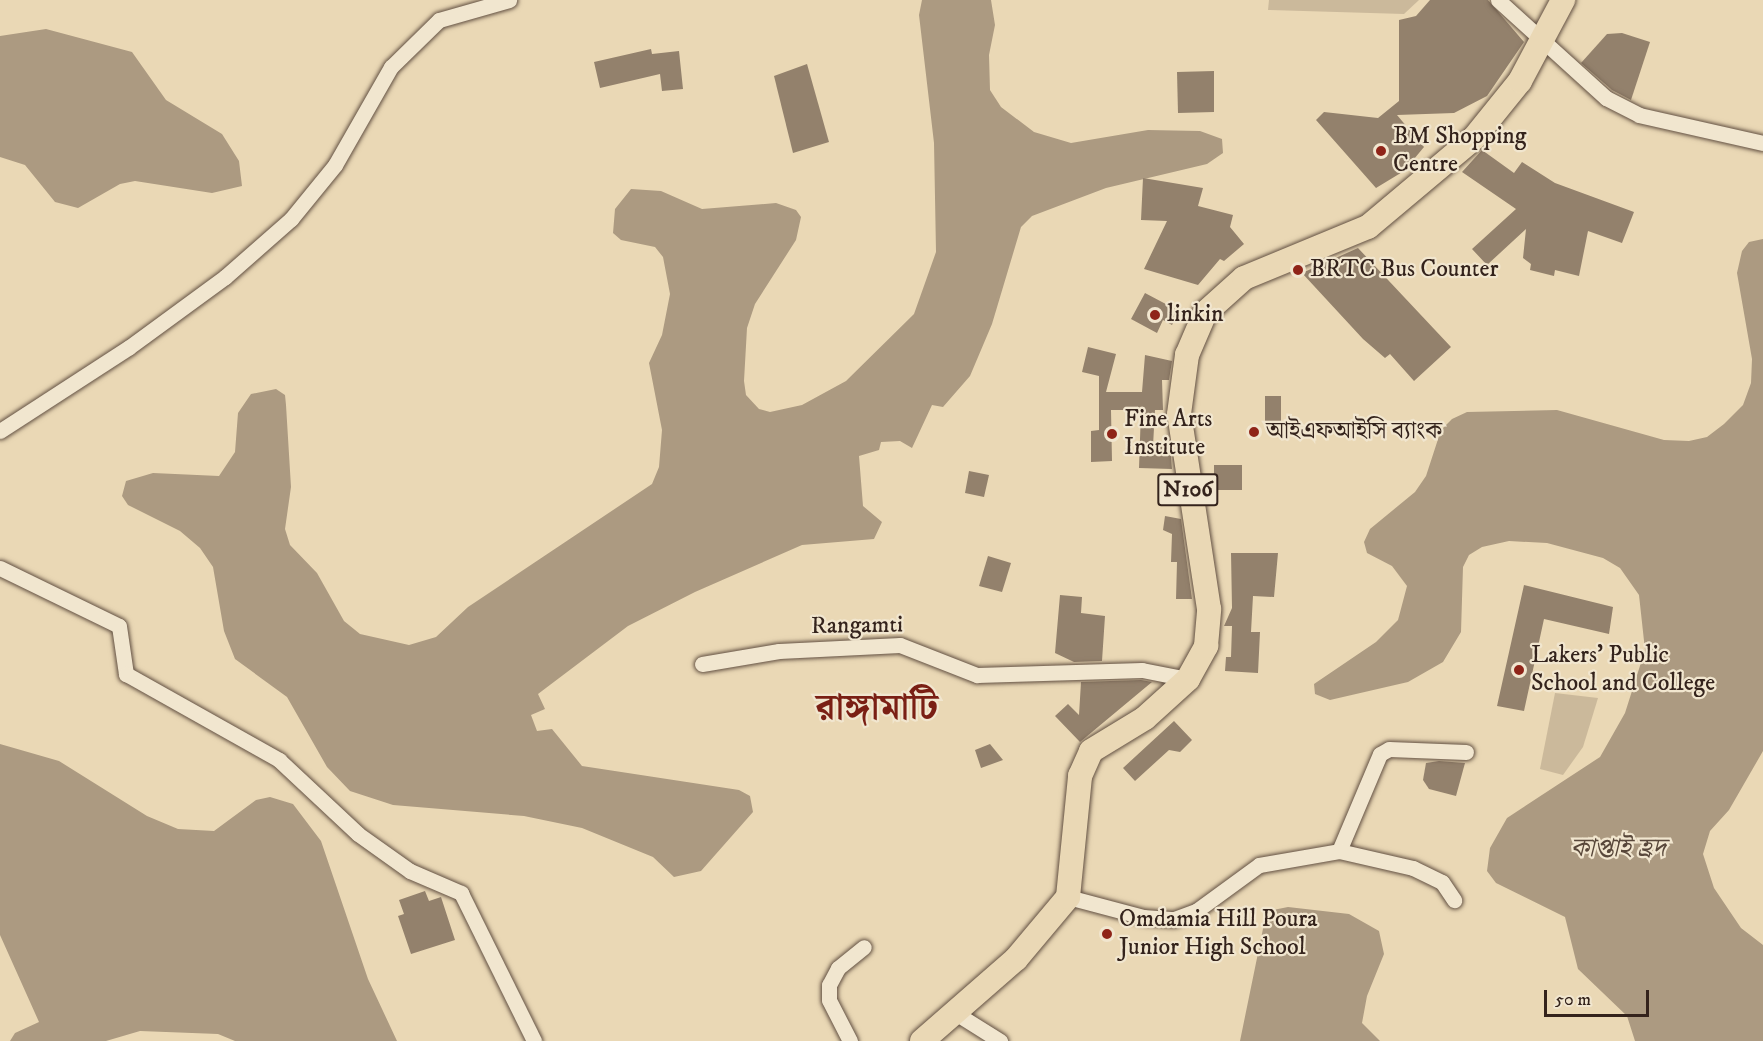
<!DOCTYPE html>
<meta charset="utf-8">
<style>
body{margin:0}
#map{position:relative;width:1763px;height:1041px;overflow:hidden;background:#ead8b5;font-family:"IM FELL DW Pica","Noto Serif Bengali",serif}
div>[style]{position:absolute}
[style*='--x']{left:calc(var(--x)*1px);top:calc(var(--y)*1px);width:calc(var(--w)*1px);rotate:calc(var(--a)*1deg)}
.green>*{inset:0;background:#cbb99b}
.water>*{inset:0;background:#ac9a81}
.building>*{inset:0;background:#93816c}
.roads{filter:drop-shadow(0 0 2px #625042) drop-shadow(0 0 2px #625042)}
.minor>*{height:15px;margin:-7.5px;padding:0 7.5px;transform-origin:7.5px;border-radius:7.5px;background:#f1e6cf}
.trunk>*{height:24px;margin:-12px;padding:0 12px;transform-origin:12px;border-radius:12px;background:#ead8b5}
.dots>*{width:16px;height:16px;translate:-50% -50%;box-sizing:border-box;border:3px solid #f1e6cf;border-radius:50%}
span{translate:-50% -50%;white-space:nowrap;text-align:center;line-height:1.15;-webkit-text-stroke:4.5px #f1e6cf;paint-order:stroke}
.shield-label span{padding:2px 4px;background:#f1e6cf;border:2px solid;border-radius:4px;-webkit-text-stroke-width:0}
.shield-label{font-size:22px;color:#34231c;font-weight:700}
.poi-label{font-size:24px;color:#34231c}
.left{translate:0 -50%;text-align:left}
.street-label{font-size:24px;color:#34231c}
.water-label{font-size:26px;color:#58473a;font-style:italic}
.town-label{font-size:36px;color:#7a1f14;font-weight:700}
.scale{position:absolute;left:1544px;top:990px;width:105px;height:27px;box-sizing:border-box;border:3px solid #34231c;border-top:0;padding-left:8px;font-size:18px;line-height:21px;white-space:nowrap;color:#34231c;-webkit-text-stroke:4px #f1e6cf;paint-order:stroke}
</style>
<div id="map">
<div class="green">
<div style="clip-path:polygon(1269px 0,1419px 0,1404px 14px,1268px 10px)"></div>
<div style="clip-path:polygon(1555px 693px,1598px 698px,1583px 747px,1563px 775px,1540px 769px)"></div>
</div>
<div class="water">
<div style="clip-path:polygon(922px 0,991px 0,995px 25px,989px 55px,990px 90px,1001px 107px,1034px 132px,1071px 143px,1148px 130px,1200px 131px,1222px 139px,1223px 153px,1207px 164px,1106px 188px,1032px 216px,1021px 227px,992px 324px,970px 376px,943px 407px,932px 405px,912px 448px,900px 441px,881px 442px,879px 450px,859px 456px,863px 506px,882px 522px,874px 539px,802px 545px,695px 592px,628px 626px,538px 694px,545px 709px,531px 715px,537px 731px,552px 729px,582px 766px,739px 790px,750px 796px,753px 812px,701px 871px,674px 877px,653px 857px,582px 828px,524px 816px,393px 805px,350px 791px,327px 767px,287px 697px,235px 659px,224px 631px,213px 567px,200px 548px,180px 531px,128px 505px,122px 496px,126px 481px,153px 473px,219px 476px,235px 452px,238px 413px,251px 394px,276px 389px,285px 395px,286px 405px,291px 487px,285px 529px,290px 545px,317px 573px,344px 621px,360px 634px,409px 645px,436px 637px,468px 607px,652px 484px,659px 467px,662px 430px,649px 363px,662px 335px,670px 294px,663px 257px,655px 247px,621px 240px,613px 233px,615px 209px,631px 189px,661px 191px,702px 209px,776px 203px,796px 210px,801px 217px,796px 240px,755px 304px,747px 328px,744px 381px,746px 395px,759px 409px,770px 412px,802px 405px,846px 381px,914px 314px,936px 252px,934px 143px,919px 15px)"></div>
<div style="clip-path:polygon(46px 29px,132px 52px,166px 100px,222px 134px,239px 161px,242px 186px,212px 193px,135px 181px,120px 184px,78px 208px,55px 202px,25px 165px,0 157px,0 36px)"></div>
<div style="clip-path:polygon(1763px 239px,1763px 751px,1729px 810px,1710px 831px,1703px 854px,1714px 888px,1741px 928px,1763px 945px,1763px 1041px,1635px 1041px,1627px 1016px,1578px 969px,1565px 917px,1496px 883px,1487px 871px,1490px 848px,1507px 818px,1600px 757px,1625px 713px,1645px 650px,1639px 595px,1620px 568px,1603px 558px,1547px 543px,1509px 541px,1482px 547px,1469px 555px,1463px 567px,1461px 632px,1443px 662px,1408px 682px,1330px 700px,1315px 694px,1314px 684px,1376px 642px,1398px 620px,1407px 586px,1392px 566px,1367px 553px,1364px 542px,1370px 529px,1415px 492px,1426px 476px,1441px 430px,1452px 419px,1467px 412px,1557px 410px,1664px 440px,1689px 441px,1707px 437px,1724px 424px,1743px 405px,1751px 383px,1752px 359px,1737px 273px,1742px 251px,1749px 242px)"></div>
<div style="clip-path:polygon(0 744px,59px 761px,147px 816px,178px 829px,214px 831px,256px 800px,270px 797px,293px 804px,321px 841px,368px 979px,397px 1041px,235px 1041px,218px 1034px,140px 1031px,106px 1041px,10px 1041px,15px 1033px,39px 1022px,0 935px)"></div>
<div style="clip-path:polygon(1288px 907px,1349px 914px,1379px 931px,1384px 954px,1367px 996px,1362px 1023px,1380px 1041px,1240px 1041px,1265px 919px,1273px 910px)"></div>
</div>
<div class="building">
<div style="clip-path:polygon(1430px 0,1488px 0,1524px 42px,1487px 96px,1454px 113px,1397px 115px,1424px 147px,1404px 171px,1376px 188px,1316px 120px,1324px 112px,1378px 118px,1399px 101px,1399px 20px,1416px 16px)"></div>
<div style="clip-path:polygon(1622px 33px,1650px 42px,1631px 100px,1612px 90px,1581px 63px,1607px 34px)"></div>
<div style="clip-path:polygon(651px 49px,652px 54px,679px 51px,683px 89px,662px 91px,660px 74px,600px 88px,594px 62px)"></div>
<div style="clip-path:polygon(807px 64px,829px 142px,793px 153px,774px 76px)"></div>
<div style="clip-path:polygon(1214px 71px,1214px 112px,1178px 113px,1177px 72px)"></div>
<div style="clip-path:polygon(1482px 150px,1514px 173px,1522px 162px,1555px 183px,1634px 212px,1622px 243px,1588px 231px,1579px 276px,1555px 270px,1554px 276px,1530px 270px,1531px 264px,1523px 258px,1526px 229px,1487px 265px,1472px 249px,1516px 209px,1462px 172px)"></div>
<div style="clip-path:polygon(1143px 178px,1203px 188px,1198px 206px,1233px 215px,1230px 227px,1244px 244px,1224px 261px,1220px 259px,1198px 285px,1144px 269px,1167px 221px,1141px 220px)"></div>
<div style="clip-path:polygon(1358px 248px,1451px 347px,1414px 381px,1390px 354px,1385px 358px,1363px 339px,1302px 273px)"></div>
<div style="clip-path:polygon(1145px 293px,1179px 311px,1172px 325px,1163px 320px,1157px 333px,1131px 319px)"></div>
<div style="clip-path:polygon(1088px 347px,1116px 354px,1106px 392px,1142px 392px,1145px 355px,1172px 361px,1169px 380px,1162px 380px,1163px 410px,1155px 410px,1153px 446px,1170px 447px,1172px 469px,1139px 468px,1141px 410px,1111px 410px,1112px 461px,1091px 462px,1091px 431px,1099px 430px,1099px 376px,1082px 372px)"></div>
<div style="clip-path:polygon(1265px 396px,1281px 396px,1281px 426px,1265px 426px)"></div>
<div style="clip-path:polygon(1214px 465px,1242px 465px,1242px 490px,1214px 490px)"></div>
<div style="clip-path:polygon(969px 471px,989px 475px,984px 497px,965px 493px)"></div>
<div style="clip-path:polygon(1165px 516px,1181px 519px,1192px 599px,1176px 599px,1177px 562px,1171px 562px,1172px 534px,1163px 530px)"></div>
<div style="clip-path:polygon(1231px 553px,1278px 553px,1274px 597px,1253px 596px,1251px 632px,1260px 632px,1258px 673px,1225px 671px,1226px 657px,1231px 657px,1232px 626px,1224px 626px,1232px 608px)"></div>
<div style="clip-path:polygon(988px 556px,1011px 563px,1002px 592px,979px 586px)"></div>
<div style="clip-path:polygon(1524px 585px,1613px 607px,1609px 634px,1544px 619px,1524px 711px,1497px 706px)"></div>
<div style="clip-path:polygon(1060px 595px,1082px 597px,1081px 613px,1105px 616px,1102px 661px,1074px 662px,1055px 653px)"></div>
<div style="clip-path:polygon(1141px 680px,1152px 682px,1080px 742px,1055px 716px,1068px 704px,1079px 715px,1081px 682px)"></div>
<div style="clip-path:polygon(1174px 721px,1192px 740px,1180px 752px,1169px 750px,1135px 781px,1123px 768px)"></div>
<div style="clip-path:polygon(990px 744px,1003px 760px,981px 768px,975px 750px)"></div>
<div style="clip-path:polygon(1439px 761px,1465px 763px,1456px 796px,1429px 789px,1423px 780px,1426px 763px)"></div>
<div style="clip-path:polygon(425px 891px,429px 901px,441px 897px,455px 940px,411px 954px,398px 916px,404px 914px,399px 900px)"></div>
</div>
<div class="roads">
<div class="minor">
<div style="--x:1498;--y:0;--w:146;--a:42.2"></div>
<div style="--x:1606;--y:98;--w:37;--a:27"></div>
<div style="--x:1639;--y:115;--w:127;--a:12.7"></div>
<div style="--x:0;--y:431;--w:153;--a:-33"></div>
<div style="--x:128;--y:348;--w:120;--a:-36.2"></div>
<div style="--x:225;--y:277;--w:88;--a:-41.3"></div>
<div style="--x:291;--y:219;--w:70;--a:-50.8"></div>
<div style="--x:335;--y:165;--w:113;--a:-60.3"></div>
<div style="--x:391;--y:67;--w:67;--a:-44.4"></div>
<div style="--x:439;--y:20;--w:73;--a:-15.9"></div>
<div style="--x:0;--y:568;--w:132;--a:26"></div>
<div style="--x:119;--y:626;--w:49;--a:81.7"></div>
<div style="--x:126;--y:674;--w:176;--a:29.3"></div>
<div style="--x:279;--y:760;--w:108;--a:43.1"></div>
<div style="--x:358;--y:834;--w:64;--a:35.4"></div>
<div style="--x:410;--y:871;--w:56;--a:23.3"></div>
<div style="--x:461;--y:893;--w:165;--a:63.7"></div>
<div style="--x:702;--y:664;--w:78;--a:-9.6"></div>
<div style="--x:779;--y:651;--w:121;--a:-2.8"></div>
<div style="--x:900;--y:645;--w:83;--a:21.3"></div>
<div style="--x:977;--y:675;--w:165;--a:-1.7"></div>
<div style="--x:1142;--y:670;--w:47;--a:11.1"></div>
<div style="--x:1339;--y:851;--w:105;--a:-67.1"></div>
<div style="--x:1380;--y:754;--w:10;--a:-29"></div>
<div style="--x:1389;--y:749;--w:77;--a:2.2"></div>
<div style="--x:1068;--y:897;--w:78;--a:14.9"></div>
<div style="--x:1143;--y:917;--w:31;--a:4"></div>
<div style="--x:1174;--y:919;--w:23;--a:-20"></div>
<div style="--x:1196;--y:911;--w:78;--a:-36.1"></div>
<div style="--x:1259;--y:865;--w:81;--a:-9.9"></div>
<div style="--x:1339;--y:851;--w:76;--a:12.9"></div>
<div style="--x:1413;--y:868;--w:32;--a:26"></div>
<div style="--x:1442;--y:882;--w:22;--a:56"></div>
<div style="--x:957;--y:1014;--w:51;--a:32.1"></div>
<div style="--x:850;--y:1041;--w:46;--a:-117.1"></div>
<div style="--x:829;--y:1000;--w:15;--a:-90"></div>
<div style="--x:829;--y:985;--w:19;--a:-62"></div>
<div style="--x:838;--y:968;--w:33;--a:-39"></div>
</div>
<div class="trunk">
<div style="--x:922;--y:1041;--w:125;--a:-41.1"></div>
<div style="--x:1016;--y:959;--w:81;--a:-50"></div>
<div style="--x:1068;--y:897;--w:122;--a:-84.3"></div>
<div style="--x:1080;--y:776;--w:27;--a:-66"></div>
<div style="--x:1091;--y:751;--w:63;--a:-31.4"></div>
<div style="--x:1145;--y:718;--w:58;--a:-42.2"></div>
<div style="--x:1188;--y:679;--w:38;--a:-61"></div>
<div style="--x:1206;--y:646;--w:37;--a:-85"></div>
<div style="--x:1209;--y:609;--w:197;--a:-98.7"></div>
<div style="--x:1179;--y:414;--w:60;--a:-82.3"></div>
<div style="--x:1187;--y:355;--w:46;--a:-66.8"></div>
<div style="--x:1205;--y:313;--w:52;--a:-41.9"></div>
<div style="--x:1244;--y:278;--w:134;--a:-22.4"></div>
<div style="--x:1368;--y:227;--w:138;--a:-40"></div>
<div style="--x:1474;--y:138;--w:73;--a:-51.1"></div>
<div style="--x:1520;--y:81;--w:92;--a:-62"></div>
</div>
</div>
<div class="dots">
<div style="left:1381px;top:151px;background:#8f2418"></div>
<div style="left:1298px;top:270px;background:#8f2418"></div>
<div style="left:1155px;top:315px;background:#8f2418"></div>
<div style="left:1254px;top:432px;background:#8f2418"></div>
<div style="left:1112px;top:434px;background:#8f2418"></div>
<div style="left:1519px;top:670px;background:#8f2418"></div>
<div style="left:1107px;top:934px;background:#8f2418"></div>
</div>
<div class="shield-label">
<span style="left:1188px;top:490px">N106</span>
</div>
<div class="poi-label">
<span class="left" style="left:1393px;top:151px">BM Shopping<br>Centre</span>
<span class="left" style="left:1310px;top:270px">BRTC Bus Counter</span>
<span class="left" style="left:1167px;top:315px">linkin</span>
<span class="left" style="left:1124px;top:434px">Fine Arts<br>Institute</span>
<span class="left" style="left:1266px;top:432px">আইএফআইসি ব্যাংক</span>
<span class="left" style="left:1531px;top:670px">Lakers' Public<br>School and College</span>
<span class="left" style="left:1119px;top:934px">Omdamia Hill Poura<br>Junior High School</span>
</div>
<div class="street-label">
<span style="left:857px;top:626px;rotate:-1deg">Rangamti</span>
</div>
<div class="water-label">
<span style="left:1618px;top:849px">কাপ্তাই হ্রদ</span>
</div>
<div class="town-label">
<span style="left:877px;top:709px">রাঙ্গামাটি</span>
</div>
<div class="scale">50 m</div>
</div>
